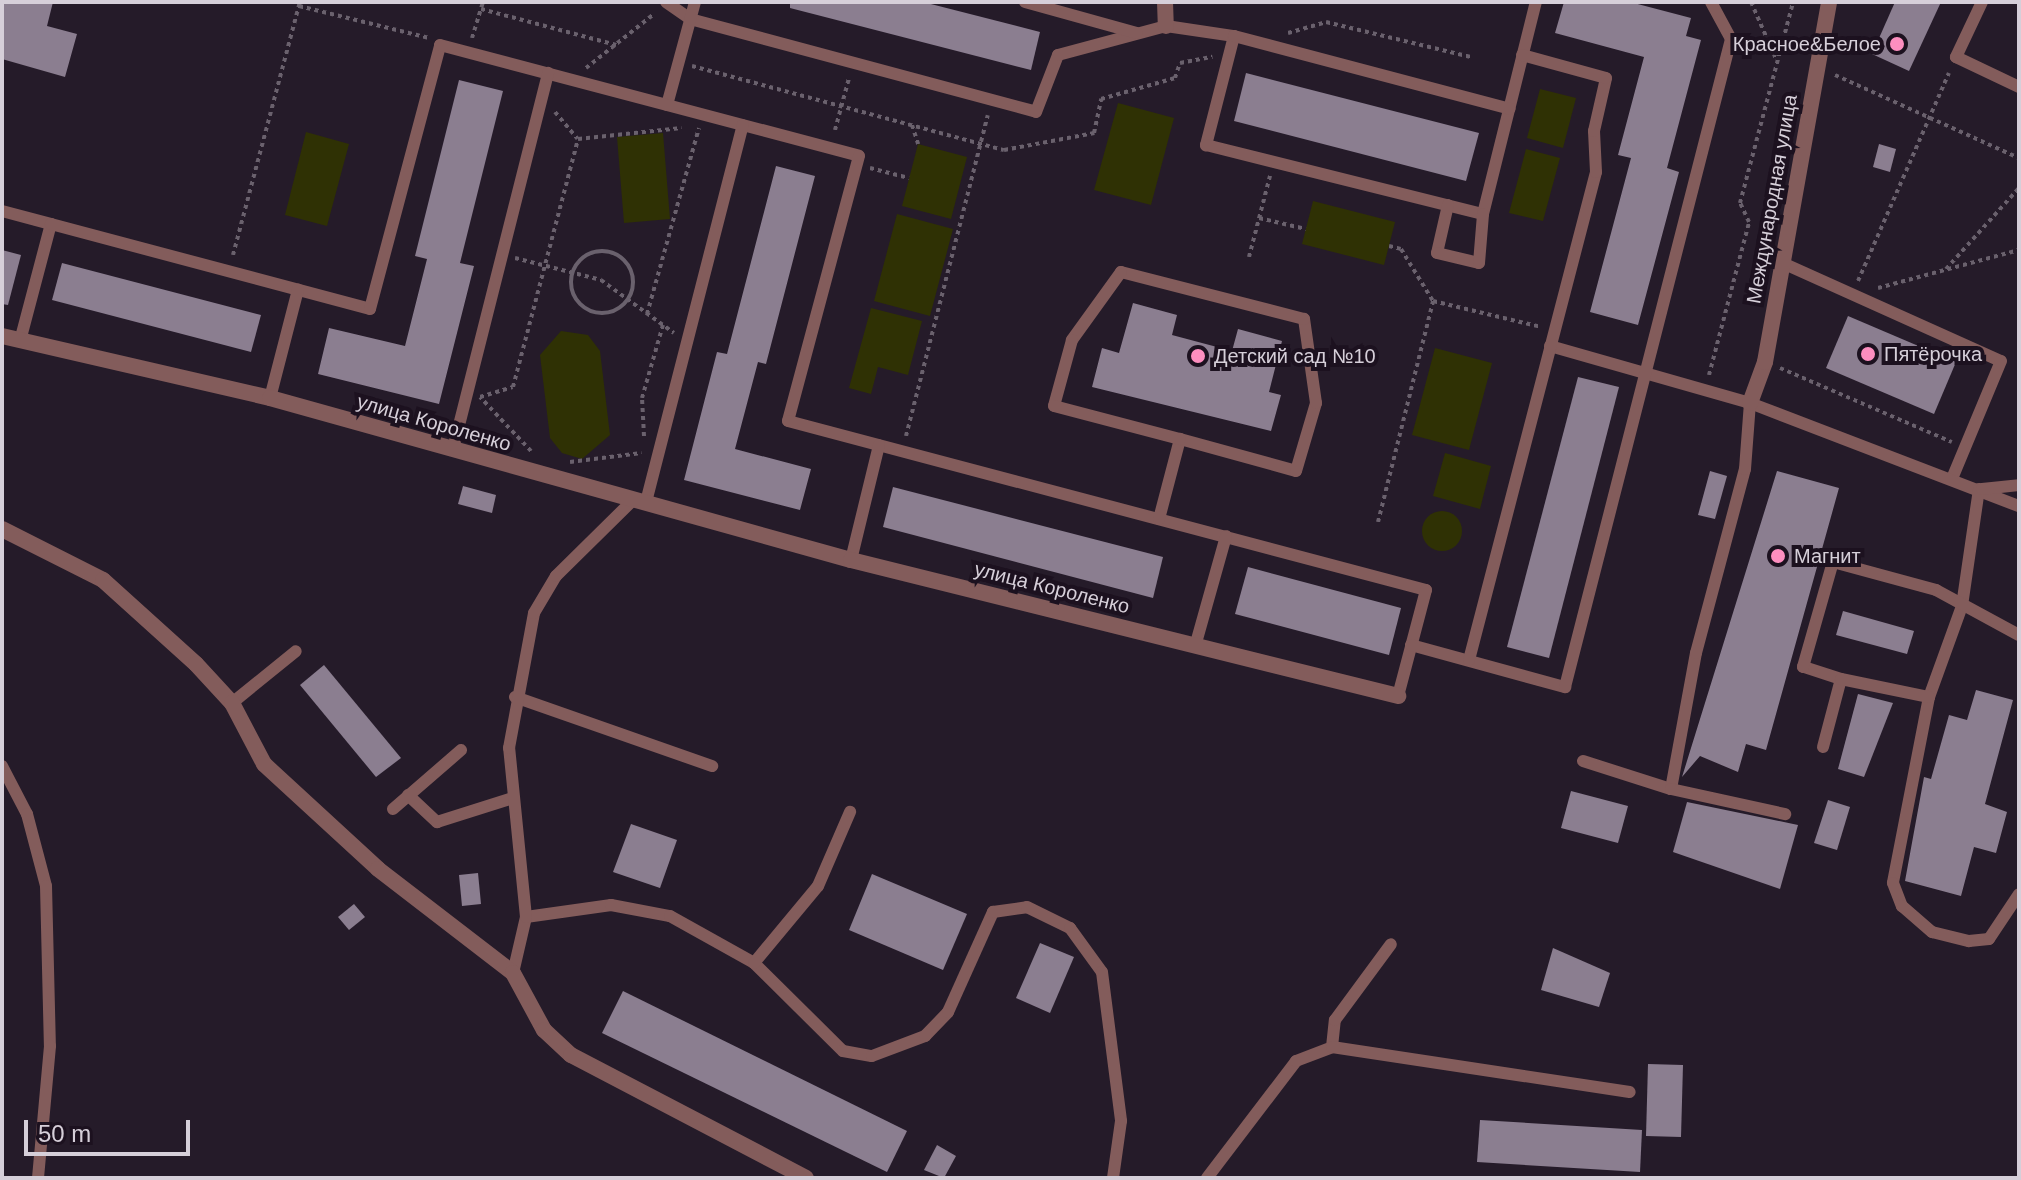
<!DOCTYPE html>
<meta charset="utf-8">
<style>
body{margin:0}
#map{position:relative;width:2021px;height:1180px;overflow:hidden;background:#251b29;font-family:Helvetica,sans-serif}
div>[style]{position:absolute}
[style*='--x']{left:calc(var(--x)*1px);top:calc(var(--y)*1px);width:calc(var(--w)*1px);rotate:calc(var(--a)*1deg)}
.green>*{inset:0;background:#2f3104}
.round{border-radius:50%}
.building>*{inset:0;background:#8b7e90}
.path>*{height:4px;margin-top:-2px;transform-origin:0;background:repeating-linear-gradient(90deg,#6a616d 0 4px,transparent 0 8px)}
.path>.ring{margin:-2px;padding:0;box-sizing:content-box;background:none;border:4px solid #6a616d;border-radius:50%}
.service>*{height:12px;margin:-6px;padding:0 6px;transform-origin:6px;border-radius:6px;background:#835c5b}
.minor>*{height:16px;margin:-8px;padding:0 8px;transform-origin:8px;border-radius:8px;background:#835c5b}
.dots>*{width:22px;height:22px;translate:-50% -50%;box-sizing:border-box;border:4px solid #1c111f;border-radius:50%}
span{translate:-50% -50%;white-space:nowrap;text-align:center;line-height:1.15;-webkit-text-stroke:8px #1c111f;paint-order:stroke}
.poi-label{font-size:20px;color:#d6cfd9}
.right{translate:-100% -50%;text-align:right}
.left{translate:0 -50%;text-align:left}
.street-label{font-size:20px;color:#d6cfd9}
.frame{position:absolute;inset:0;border:4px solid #d6cfd9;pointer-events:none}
.scale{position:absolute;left:24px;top:1120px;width:166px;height:36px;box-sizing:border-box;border:4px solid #d6cfd9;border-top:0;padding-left:10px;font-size:24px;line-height:28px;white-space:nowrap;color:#d6cfd9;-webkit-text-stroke:6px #1c111f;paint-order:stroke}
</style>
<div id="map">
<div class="green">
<div style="clip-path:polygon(1540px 89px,1576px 98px,1563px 148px,1527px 138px)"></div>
<div style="clip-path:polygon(1118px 103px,1174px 118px,1151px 205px,1094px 190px)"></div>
<div style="clip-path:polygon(306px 132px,349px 144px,327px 226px,285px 215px)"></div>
<div style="clip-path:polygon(663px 133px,670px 219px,624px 223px,617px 137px)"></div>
<div style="clip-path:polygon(918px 144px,967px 157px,951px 219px,902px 206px)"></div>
<div style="clip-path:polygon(1526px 149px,1560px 158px,1543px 221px,1509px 213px)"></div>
<div style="clip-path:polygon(1313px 201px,1395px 222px,1384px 265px,1302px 244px)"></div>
<div style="clip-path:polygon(897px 214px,953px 229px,930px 316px,874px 301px)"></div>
<div style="clip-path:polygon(871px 308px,922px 321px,908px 375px,878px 367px,871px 394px,849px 388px)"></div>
<div style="clip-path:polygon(561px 331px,588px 335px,600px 351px,610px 435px,582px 459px,562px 453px,550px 438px,540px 355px)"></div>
<div style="clip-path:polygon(1435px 348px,1492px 363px,1469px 450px,1412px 435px)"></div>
<div style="clip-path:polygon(1445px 453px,1491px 466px,1480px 509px,1433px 496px)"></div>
<div class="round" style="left:1422px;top:511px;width:40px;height:40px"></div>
</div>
<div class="building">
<div style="clip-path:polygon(2px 2px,53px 2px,47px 26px,77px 34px,65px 77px,2px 59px)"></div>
<div style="clip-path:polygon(790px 2px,923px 2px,1040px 32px,1031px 70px,790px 8px)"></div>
<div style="clip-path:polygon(1564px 2px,1630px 2px,1691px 18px,1686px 36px,1701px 40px,1667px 168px,1679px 172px,1638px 325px,1590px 312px,1631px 158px,1618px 155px,1644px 57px,1555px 33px)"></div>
<div style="clip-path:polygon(1895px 2px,1941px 2px,1909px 71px,1872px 54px)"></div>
<div style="clip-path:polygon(1246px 73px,1479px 133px,1466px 181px,1234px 121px)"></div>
<div style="clip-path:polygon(459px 80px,503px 91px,460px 263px,474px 266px,439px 404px,318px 374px,329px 328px,405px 346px,427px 259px,415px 256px)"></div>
<div style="clip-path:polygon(1879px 144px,1896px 149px,1890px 172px,1873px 167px)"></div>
<div style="clip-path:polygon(776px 166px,815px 176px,766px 364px,758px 362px,735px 449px,811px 469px,800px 510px,684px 480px,717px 352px,727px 354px)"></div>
<div style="clip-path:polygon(2px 250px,21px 255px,8px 305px,2px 304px)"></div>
<div style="clip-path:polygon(62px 263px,261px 315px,251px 352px,52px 300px)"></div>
<div style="clip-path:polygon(1133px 303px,1177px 315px,1172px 335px,1232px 351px,1238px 329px,1282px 341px,1269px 392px,1281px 395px,1271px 431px,1092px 387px,1102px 348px,1119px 353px)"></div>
<div style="clip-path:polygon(1848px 316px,1956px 362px,1934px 414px,1826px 368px)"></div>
<div style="clip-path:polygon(1578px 377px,1619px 387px,1549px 658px,1507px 647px)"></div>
<div style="clip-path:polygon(1710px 471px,1727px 476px,1715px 519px,1698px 515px)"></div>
<div style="clip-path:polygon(1777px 471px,1839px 488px,1766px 750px,1746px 744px,1738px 772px,1700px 756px,1682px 777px)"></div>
<div style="clip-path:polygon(463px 486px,496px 495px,492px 513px,458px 504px)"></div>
<div style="clip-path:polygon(893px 487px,1163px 557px,1153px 598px,883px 527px)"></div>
<div style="clip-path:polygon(1248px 567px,1401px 608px,1389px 655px,1235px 614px)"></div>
<div style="clip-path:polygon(1843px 611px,1914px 631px,1907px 654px,1836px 635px)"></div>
<div style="clip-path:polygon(324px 665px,401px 758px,376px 777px,300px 685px)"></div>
<div style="clip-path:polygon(1976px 690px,2013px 700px,1985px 804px,2007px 812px,1996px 853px,1974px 847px,1961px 896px,1905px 881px,1924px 777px,1931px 779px,1949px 715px,1967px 720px)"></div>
<div style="clip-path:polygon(1858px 694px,1893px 703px,1864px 777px,1838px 769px)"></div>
<div style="clip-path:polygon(1571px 791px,1628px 806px,1618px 843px,1561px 828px)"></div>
<div style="clip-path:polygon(1828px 800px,1850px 807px,1837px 850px,1814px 843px)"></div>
<div style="clip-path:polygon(1687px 802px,1798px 825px,1780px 889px,1673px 852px)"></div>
<div style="clip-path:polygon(631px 824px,677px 840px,660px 888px,613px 872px)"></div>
<div style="clip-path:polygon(478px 873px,481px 904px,462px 906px,459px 875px)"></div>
<div style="clip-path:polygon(872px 874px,967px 914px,943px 970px,849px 930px)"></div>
<div style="clip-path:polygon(354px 904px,365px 917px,349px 930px,338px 917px)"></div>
<div style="clip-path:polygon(1040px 943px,1074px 957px,1050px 1013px,1016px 998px)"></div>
<div style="clip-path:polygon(1553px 948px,1610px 973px,1599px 1007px,1541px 990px)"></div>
<div style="clip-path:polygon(623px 991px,907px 1131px,887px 1172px,602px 1033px)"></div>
<div style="clip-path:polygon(1648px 1064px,1683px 1065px,1681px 1137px,1646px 1136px)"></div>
<div style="clip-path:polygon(1480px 1120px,1642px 1130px,1640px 1172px,1477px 1162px)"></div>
<div style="clip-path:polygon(937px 1145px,956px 1156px,944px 1178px,924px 1170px)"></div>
</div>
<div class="path">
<div style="--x:1751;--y:2;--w:62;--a:66.3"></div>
<div style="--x:299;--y:6;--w:134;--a:13.8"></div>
<div style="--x:481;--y:9;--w:140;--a:14.9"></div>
<div style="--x:1288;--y:33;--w:40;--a:-16"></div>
<div style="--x:1326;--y:22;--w:149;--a:13.6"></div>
<div style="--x:472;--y:38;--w:38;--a:-73"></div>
<div style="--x:692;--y:66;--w:323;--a:15.1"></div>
<div style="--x:1004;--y:150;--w:92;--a:-10.7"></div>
<div style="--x:1094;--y:133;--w:35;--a:-78"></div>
<div style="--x:1101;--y:99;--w:77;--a:-15.8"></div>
<div style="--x:1175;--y:78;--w:16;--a:-72"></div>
<div style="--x:1180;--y:63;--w:33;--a:-11"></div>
<div style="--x:586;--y:68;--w:87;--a:-38.5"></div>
<div style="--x:1835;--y:75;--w:202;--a:24.3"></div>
<div style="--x:555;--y:112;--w:35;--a:50"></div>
<div style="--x:578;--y:139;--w:104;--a:-6.1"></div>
<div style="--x:912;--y:125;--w:20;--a:72"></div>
<div style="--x:835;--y:130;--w:54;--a:-74.9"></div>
<div style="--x:870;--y:168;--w:40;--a:14.4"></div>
<div style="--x:1259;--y:218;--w:48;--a:13.2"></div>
<div style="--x:1389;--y:246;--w:12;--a:14"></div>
<div style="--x:1401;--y:249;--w:61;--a:58.4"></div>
<div style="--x:1433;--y:301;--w:111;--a:13.5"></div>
<div class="ring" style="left:571px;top:251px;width:58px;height:58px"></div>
<div style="--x:233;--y:255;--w:262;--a:-75.2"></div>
<div style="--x:1249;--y:257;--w:84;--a:-75.5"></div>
<div style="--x:515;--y:258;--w:89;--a:14.3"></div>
<div style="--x:601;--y:280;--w:90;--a:36"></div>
<div style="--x:1946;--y:269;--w:109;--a:-48"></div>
<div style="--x:1858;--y:281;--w:227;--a:-66.4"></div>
<div style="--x:1878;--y:288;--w:146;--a:-15.1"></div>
<div style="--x:647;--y:314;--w:193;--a:-74.4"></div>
<div style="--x:1780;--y:368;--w:187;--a:23.3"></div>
<div style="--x:1709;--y:375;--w:158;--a:-75.3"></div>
<div style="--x:1749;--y:222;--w:21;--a:-115"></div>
<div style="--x:1740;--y:203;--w:208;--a:-75.2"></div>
<div style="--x:644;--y:436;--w:38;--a:-93"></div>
<div style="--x:642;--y:398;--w:76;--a:-74"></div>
<div style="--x:906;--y:436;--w:331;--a:-75.7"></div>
<div style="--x:531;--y:451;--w:74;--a:-133.4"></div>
<div style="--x:480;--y:397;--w:34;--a:-17"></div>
<div style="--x:513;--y:387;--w:256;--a:-75.3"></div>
<div style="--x:570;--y:462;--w:72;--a:-7.2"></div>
<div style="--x:1378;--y:522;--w:228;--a:-76"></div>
</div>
<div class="service">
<div style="--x:666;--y:2;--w:29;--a:35"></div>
<div style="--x:690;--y:19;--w:358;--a:15"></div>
<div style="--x:1036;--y:112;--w:61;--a:-68.9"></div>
<div style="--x:1058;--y:55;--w:112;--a:-15"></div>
<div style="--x:1166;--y:26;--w:69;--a:8.4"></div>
<div style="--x:1234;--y:36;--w:113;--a:104.4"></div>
<div style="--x:1206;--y:145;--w:285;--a:14"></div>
<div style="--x:1483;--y:214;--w:219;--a:-76"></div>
<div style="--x:1025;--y:2;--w:116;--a:15.5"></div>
<div style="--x:1982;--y:2;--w:61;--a:115.3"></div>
<div style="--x:1956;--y:57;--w:70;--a:25.5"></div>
<div style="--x:1234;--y:36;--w:285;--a:14.8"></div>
<div style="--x:667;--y:105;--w:107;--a:-74.8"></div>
<div style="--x:1448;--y:205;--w:49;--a:102.9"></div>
<div style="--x:1437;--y:253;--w:43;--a:13.4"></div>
<div style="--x:1479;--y:263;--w:49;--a:-85.3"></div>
<div style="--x:2;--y:211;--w:51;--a:14.9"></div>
<div style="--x:1778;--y:261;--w:244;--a:24.2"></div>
<div style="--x:2001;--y:361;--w:128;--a:112.6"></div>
<div style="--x:20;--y:341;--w:121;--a:-75.2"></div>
<div style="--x:51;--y:224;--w:330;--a:14.9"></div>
<div style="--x:370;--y:309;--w:273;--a:-75.1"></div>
<div style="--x:440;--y:45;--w:433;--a:14.8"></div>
<div style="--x:859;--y:156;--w:274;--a:105"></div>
<div style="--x:788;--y:421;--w:660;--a:14.84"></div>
<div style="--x:1426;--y:590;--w:110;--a:104.8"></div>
<div style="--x:1550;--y:346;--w:208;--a:15.9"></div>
<div style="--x:1750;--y:403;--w:288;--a:21"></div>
<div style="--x:270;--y:398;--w:112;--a:-75.5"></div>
<div style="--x:453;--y:449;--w:388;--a:-75.8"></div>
<div style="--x:1979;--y:489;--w:118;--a:98.3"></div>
<div style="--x:1962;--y:606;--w:97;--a:109.9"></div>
<div style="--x:1929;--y:697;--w:189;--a:101"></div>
<div style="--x:1893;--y:883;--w:25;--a:69"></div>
<div style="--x:1902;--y:906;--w:40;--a:41"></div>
<div style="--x:1932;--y:932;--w:38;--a:14"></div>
<div style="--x:1969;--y:941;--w:20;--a:-6"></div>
<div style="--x:1989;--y:939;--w:54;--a:-56.3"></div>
<div style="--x:1982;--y:489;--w:37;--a:-6"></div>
<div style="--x:646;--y:502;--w:389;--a:-75.6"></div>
<div style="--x:1159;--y:519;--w:83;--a:-75.3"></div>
<div style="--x:1180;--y:439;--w:120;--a:15.4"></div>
<div style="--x:1296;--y:471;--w:71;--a:-73.6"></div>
<div style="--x:1316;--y:403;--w:85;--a:-98.1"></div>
<div style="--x:1304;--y:319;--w:189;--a:-165.6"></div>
<div style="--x:1121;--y:272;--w:84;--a:125.8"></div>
<div style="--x:1072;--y:340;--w:68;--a:105.3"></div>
<div style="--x:1054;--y:406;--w:130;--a:14.7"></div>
<div style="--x:851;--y:560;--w:118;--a:-76.3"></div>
<div style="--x:1196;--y:643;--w:111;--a:-74.3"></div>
<div style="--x:1411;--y:645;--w:160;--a:15.3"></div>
<div style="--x:1565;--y:687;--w:669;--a:-75.63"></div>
<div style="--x:1731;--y:39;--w:42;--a:-118.4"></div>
<div style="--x:1469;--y:660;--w:504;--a:-75.41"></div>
<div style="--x:1596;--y:172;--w:41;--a:-92.8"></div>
<div style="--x:1594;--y:131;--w:54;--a:-77.2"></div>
<div style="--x:1606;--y:78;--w:87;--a:-164.7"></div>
<div style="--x:1841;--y:679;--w:40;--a:-162"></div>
<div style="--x:1803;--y:667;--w:109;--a:-74.1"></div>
<div style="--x:1833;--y:562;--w:107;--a:15.2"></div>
<div style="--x:1936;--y:590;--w:94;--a:28.5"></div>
<div style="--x:515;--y:697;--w:209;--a:19.3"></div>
<div style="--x:232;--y:703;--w:82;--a:-39.1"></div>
<div style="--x:1823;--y:747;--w:70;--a:-75.2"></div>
<div style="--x:1841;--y:679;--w:90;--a:11.6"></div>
<div style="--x:1583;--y:761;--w:92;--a:17.7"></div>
<div style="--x:1671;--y:789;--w:138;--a:-79.6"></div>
<div style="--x:1696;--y:653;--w:190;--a:-75.1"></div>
<div style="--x:1745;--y:469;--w:66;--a:-85.7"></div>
<div style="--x:2;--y:766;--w:54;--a:62.5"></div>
<div style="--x:27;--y:814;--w:74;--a:75.2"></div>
<div style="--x:46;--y:886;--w:160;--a:88.6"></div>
<div style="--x:50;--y:1046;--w:133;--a:95.2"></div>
<div style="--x:1671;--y:789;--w:117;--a:12.4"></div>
<div style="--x:408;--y:795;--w:40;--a:43"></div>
<div style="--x:437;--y:822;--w:77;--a:-17.5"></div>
<div style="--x:393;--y:809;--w:90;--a:-40.9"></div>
<div style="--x:526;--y:917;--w:86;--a:-8"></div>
<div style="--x:611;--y:905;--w:60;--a:10.6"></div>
<div style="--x:670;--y:916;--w:96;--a:29.2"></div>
<div style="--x:754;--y:963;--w:125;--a:44.7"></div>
<div style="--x:843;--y:1051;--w:29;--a:10"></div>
<div style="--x:872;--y:1056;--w:57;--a:-20.7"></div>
<div style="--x:925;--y:1036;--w:33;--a:-46"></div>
<div style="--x:948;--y:1012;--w:110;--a:-65.8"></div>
<div style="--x:993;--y:912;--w:34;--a:-8"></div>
<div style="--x:1027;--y:907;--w:48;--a:26"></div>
<div style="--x:1070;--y:928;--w:54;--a:54"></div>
<div style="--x:1102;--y:972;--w:150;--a:82.7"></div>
<div style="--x:1121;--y:1121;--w:58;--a:98"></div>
<div style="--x:754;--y:963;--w:100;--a:-50.3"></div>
<div style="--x:818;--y:886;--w:81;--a:-66.6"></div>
<div style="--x:513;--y:973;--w:57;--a:-76.9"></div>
<div style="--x:526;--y:917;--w:170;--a:-95.7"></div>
<div style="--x:509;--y:748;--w:137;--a:-79.5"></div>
<div style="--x:534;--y:613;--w:43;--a:-59.3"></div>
<div style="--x:556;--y:576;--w:110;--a:-44.6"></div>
<div style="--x:1332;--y:1047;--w:27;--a:-84"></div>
<div style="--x:1335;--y:1020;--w:94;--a:-53.6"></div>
<div style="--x:1207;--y:1178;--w:147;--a:-52.7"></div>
<div style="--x:1296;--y:1061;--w:39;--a:-21"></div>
<div style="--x:1332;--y:1047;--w:301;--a:8.6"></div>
</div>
<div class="minor">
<div style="--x:1165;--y:2;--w:24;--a:88"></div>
<div style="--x:2;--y:336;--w:275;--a:13"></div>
<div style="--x:270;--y:398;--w:603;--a:15.58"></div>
<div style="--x:851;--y:560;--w:564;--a:13.96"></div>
<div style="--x:1750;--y:403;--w:44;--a:-69.9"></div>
<div style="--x:1765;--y:362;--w:366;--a:-79.9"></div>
<div style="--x:2;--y:529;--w:113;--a:26.8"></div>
<div style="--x:103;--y:580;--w:125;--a:42.1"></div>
<div style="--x:196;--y:664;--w:53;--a:47.3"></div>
<div style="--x:232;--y:703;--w:69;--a:62.3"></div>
<div style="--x:264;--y:764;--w:155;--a:42.6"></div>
<div style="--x:378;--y:869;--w:170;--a:37.6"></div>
<div style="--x:513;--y:973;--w:65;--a:61.5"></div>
<div style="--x:544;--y:1030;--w:37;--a:43"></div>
<div style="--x:571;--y:1055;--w:265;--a:27.6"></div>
</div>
<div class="dots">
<div style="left:1897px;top:44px;background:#fd8ebf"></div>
<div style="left:1868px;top:354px;background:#fd8ebf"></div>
<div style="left:1198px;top:356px;background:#fd8ebf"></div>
<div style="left:1778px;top:556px;background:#fd8ebf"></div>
</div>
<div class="poi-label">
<span class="right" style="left:1881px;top:44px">Красное&amp;Белое</span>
<span class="left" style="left:1884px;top:354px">Пятёрочка</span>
<span class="left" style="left:1214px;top:356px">Детский сад №10</span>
<span class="left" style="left:1794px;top:556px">Магнит</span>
</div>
<div class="street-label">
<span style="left:1772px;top:199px;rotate:-80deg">Международная улица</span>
<span style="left:434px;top:423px;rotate:16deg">улица Короленко</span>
<span style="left:1052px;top:588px;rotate:14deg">улица Короленко</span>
</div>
<div class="frame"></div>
<div class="scale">50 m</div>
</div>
